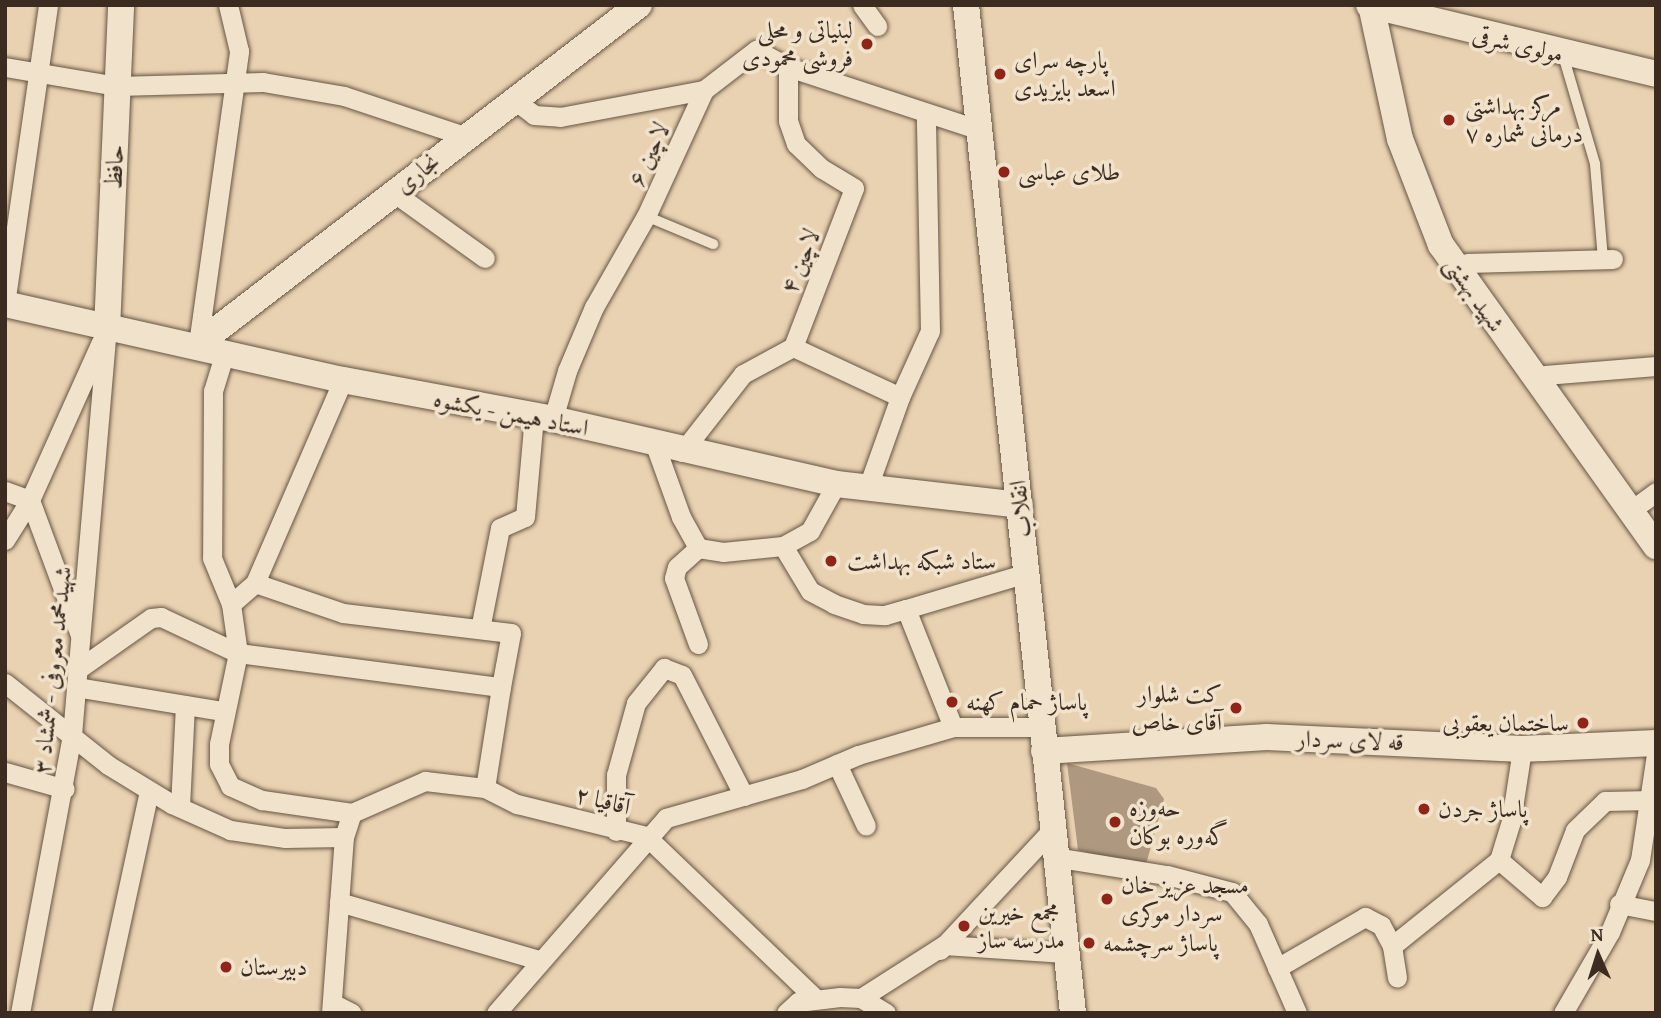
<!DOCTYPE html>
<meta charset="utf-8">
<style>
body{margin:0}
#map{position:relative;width:1661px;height:1018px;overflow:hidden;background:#e9d2b1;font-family:"Gentium Book Plus",Amiri,serif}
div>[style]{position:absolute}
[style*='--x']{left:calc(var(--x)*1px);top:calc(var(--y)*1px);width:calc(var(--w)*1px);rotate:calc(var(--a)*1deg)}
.water>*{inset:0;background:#ae9980}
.roads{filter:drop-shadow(0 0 2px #654) drop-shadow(0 0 2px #654)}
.lane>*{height:10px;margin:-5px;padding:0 5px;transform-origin:5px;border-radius:5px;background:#f1e2cc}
.street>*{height:19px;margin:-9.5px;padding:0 9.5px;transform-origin:9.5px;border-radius:9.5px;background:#f1e2cc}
.secondary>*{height:26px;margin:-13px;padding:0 13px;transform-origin:13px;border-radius:13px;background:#f1e2cc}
.dots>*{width:19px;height:19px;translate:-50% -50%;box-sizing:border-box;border:4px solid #f1e2cc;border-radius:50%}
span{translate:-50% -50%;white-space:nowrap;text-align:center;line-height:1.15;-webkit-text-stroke:7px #f1e2cc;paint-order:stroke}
.poi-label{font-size:24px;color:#3b2b20}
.right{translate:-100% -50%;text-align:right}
.left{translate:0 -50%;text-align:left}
.street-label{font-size:24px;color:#3b2b20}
.frame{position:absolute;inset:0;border:7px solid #3b2b20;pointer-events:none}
.north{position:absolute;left:1563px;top:920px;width:70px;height:70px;-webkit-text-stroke:5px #f1e2cc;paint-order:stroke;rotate:357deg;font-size:19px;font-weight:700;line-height:28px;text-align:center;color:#3b2b20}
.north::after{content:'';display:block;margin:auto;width:24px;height:32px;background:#3b2b20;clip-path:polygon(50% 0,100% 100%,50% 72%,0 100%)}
</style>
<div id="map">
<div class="water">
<div style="clip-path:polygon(1067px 763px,1156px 788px,1164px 799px,1145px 868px,1078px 850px)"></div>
</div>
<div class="roads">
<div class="lane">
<div style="--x:1563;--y:55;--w:114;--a:73.6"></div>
<div style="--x:1595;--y:164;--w:95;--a:85.2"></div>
<div style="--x:646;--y:216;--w:73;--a:22.7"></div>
</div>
<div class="street">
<div style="--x:862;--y:5;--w:26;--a:54"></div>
<div style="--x:5;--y:67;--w:114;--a:9.6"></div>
<div style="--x:117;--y:86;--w:146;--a:-1.6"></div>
<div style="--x:263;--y:82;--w:82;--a:9.8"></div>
<div style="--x:344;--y:96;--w:126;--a:18.4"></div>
<div style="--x:704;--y:90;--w:66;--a:-37.6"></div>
<div style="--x:756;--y:50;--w:36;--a:28"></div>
<div style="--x:788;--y:67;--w:202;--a:18.2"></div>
<div style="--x:513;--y:99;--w:26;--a:37"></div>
<div style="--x:534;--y:115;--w:26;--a:4"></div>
<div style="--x:560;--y:117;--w:147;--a:-10.6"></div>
<div style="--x:704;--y:90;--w:139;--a:114.7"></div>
<div style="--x:646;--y:216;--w:105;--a:119.7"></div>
<div style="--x:594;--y:307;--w:69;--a:112.9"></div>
<div style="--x:567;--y:371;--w:50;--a:106.3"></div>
<div style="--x:393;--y:192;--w:113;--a:35.7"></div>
<div style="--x:1467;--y:263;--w:146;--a:-1.6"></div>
<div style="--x:5;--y:304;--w:302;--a:-81.8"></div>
<div style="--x:198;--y:344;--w:296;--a:-82"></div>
<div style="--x:239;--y:51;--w:47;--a:-103.4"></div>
<div style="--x:793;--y:347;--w:118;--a:25"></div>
<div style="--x:225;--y:352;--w:41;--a:107.1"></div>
<div style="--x:213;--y:391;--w:167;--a:90.3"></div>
<div style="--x:212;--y:558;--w:50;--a:67.6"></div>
<div style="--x:231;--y:604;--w:49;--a:81.9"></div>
<div style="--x:238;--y:653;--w:265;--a:7.4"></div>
<div style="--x:501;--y:687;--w:102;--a:99"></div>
<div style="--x:1545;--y:375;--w:111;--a:-4.6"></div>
<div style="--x:655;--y:445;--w:77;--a:70.1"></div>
<div style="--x:681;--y:517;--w:35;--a:61"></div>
<div style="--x:682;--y:452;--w:99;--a:-52"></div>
<div style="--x:743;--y:374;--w:57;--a:-28.4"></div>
<div style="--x:793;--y:347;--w:170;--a:-69"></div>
<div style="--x:854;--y:188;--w:37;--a:-149"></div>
<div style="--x:822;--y:169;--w:36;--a:-136"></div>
<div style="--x:796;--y:144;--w:24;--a:-109"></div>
<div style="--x:788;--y:121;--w:54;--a:-90"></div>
<div style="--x:868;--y:487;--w:96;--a:-70.4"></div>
<div style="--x:900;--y:397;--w:72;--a:-65.6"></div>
<div style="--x:930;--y:331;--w:216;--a:-91.1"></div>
<div style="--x:5;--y:491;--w:27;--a:20"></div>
<div style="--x:30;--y:500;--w:144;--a:69.7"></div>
<div style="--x:1641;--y:503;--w:19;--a:-36"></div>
<div style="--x:5;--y:540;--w:47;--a:-58"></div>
<div style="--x:30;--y:500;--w:173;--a:-65.8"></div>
<div style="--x:783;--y:546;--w:31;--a:-29"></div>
<div style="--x:810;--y:531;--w:54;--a:-61"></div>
<div style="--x:698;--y:548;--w:25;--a:9"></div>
<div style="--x:723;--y:552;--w:60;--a:-5.7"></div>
<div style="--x:783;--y:546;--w:52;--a:59"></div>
<div style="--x:810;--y:591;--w:27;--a:28"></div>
<div style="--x:834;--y:604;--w:31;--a:19"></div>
<div style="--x:863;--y:614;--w:22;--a:3"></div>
<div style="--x:885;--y:615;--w:22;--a:-16"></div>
<div style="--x:906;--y:609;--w:127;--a:68.3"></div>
<div style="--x:255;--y:583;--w:221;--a:-66.6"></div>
<div style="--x:231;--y:604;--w:32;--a:-41"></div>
<div style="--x:255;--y:583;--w:93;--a:18.8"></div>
<div style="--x:343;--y:613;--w:169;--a:6.8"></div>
<div style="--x:511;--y:633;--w:55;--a:100.5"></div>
<div style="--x:906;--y:609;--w:126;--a:-16.6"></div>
<div style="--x:480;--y:629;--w:103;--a:-78.8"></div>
<div style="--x:500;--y:528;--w:27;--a:-24"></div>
<div style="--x:525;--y:517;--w:100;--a:-84.9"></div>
<div style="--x:698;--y:644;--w:70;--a:-110"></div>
<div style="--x:674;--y:578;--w:11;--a:-75"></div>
<div style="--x:677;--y:567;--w:28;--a:-42"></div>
<div style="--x:77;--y:670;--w:90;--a:-35.1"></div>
<div style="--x:151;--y:618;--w:10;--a:-6"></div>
<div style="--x:161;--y:617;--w:85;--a:25.1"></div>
<div style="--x:238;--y:653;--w:93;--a:101.8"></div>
<div style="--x:219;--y:744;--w:20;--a:90"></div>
<div style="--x:219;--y:764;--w:25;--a:63"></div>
<div style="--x:230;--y:786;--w:35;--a:24"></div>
<div style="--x:262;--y:800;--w:91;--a:8.2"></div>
<div style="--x:5;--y:683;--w:132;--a:38.5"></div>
<div style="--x:108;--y:765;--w:75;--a:31.4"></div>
<div style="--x:172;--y:804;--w:64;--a:24.1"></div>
<div style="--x:230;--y:830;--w:56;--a:8.3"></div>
<div style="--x:285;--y:838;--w:59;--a:-1"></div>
<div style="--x:76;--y:687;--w:149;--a:9.3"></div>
<div style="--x:1522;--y:749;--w:73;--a:98.7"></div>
<div style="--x:1511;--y:821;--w:41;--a:107.1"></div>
<div style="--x:1499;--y:860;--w:57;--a:40.7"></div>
<div style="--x:1542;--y:897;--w:25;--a:-53"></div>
<div style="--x:1557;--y:877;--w:50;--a:-69"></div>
<div style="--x:1575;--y:830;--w:42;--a:-44"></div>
<div style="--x:1605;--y:801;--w:47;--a:-1.2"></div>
<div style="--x:837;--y:764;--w:68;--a:64.9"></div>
<div style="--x:5;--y:772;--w:62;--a:15.8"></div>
<div style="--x:180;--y:807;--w:102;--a:-87.2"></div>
<div style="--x:616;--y:831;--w:56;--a:-90"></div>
<div style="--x:616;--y:775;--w:75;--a:-74.5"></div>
<div style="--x:636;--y:703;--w:45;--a:-51.3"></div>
<div style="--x:664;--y:668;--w:19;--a:21"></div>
<div style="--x:682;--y:675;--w:136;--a:62.9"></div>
<div style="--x:1054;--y:857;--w:114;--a:9.1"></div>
<div style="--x:1167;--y:875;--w:67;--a:14.7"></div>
<div style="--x:1232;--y:892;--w:41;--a:50.9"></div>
<div style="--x:1258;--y:924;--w:97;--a:66.3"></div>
<div style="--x:339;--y:902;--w:208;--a:16.2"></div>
<div style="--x:1619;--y:904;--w:38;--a:11"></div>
<div style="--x:1392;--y:946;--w:137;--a:-38.8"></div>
<div style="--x:940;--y:950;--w:163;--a:-47"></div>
<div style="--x:1277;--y:968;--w:102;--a:-30.1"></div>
<div style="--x:1365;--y:917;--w:18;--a:27"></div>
<div style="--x:1381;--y:925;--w:24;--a:62"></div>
<div style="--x:1392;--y:946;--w:32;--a:81"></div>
<div style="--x:861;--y:998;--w:98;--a:-32.6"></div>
<div style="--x:944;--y:945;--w:121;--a:3.8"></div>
<div style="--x:332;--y:1003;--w:22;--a:27"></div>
<div style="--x:20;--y:1013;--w:283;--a:-79.4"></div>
<div style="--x:72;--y:735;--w:408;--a:-85.1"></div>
<div style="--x:101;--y:1013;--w:227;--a:-77.8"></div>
<div style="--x:331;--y:1013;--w:176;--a:-85.8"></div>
<div style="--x:344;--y:837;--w:25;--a:-72"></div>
<div style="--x:352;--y:813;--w:80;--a:-23.7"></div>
<div style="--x:425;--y:781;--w:60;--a:6.7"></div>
<div style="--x:485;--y:788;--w:36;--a:27"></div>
<div style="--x:517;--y:804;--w:133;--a:13.9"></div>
<div style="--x:646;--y:836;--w:233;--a:43.8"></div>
<div style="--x:496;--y:1013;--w:259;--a:-48.9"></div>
<div style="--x:666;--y:818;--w:141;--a:-16"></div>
<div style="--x:802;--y:779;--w:61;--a:-23.2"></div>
<div style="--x:858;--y:755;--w:99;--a:-16.4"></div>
<div style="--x:953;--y:727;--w:89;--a:0"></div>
<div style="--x:786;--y:1013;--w:16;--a:-43"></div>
<div style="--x:798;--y:1002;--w:42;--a:-6.8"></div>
<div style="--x:840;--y:997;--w:21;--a:3"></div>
<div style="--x:861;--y:998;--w:29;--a:31"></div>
<div style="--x:1563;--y:1013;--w:94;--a:-59.9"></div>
<div style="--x:1610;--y:932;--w:78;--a:-67.4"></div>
<div style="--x:1640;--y:860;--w:107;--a:-81.4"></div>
</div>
<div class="secondary">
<div style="--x:966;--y:5;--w:1014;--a:83.94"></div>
<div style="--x:1369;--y:5;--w:295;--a:13.5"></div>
<div style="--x:1371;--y:5;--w:137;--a:77.8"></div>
<div style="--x:1400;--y:139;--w:114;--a:68.9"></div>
<div style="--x:1441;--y:245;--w:370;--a:54.5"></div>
<div style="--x:5;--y:304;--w:346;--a:12.7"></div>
<div style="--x:343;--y:380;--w:214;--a:10.5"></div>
<div style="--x:553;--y:419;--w:290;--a:12.9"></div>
<div style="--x:836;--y:484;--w:185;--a:6.5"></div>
<div style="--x:107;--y:329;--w:324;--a:-87.5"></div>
<div style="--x:198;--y:344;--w:556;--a:-37.55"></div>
<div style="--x:1044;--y:751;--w:223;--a:-3.6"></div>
<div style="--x:1267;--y:737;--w:255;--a:2.7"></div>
<div style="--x:1522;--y:749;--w:134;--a:-2.6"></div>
</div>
</div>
<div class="dots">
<div style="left:867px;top:44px;background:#8f2418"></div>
<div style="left:1000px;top:74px;background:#8f2418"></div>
<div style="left:1449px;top:120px;background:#8f2418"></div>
<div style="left:1004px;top:172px;background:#8f2418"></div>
<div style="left:831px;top:561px;background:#8f2418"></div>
<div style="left:952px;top:702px;background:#8f2418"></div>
<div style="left:1236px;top:708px;background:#8f2418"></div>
<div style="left:1583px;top:723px;background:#8f2418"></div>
<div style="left:1424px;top:809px;background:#8f2418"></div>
<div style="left:1115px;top:822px;background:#8f2418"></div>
<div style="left:1107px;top:899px;background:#8f2418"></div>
<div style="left:964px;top:926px;background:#8f2418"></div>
<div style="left:1089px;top:943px;background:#8f2418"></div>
<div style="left:226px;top:967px;background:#8f2418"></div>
</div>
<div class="poi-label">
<span class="right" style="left:853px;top:44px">لبنیاتی و محلی<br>فروشی محمودی</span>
<span class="left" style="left:1014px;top:74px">پارچه سرای<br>اسعد بایزیدی</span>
<span class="left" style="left:1465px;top:120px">مرکز بهداشتی<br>درمانی شماره ۷</span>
<span class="left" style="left:1018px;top:172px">طلای عباسی</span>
<span class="left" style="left:847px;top:561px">ستاد شبکه بهداشت</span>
<span class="right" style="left:1222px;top:708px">کت شلوار<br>آقای خاص</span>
<span class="left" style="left:966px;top:702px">پاساژ حمام کهنه</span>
<span class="right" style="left:1569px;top:723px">ساختمان یعقوبی</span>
<span class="left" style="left:1129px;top:822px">حه‌وزه<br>گه‌وره بوکان</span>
<span class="left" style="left:1438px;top:809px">پاساژ جردن</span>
<span class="left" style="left:1121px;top:899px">مسجد عزیز خان<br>سردار موکری</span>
<span class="left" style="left:978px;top:926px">مجمع خیرین<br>مدرسه ساز</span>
<span class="left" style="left:1103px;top:943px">پاساژ سرچشمه</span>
<span class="left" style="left:240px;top:967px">دبیرستان</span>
</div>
<div class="street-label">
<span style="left:1518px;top:44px;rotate:13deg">مولوی شرقی</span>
<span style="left:648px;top:154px;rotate:-65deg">لاچین ۶</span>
<span style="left:114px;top:167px;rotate:-88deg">حافظ</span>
<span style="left:417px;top:173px;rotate:-38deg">نجاری</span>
<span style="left:800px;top:261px;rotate:-69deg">لاچین ۴</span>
<span style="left:1475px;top:294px;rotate:55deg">شهید بهشتی</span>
<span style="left:511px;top:413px;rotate:11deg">استاد هیمن - یکشوه</span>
<span style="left:1020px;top:509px;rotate:-96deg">انقلاب</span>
<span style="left:52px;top:670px;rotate:-84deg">شهیدمحمد معروفی - شمشاد ۳</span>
<span style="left:1350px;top:740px;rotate:2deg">قه لای سردار</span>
<span style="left:603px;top:800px;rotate:14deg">آقاقیا ۲</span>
</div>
<div class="frame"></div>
<div class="north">N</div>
</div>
